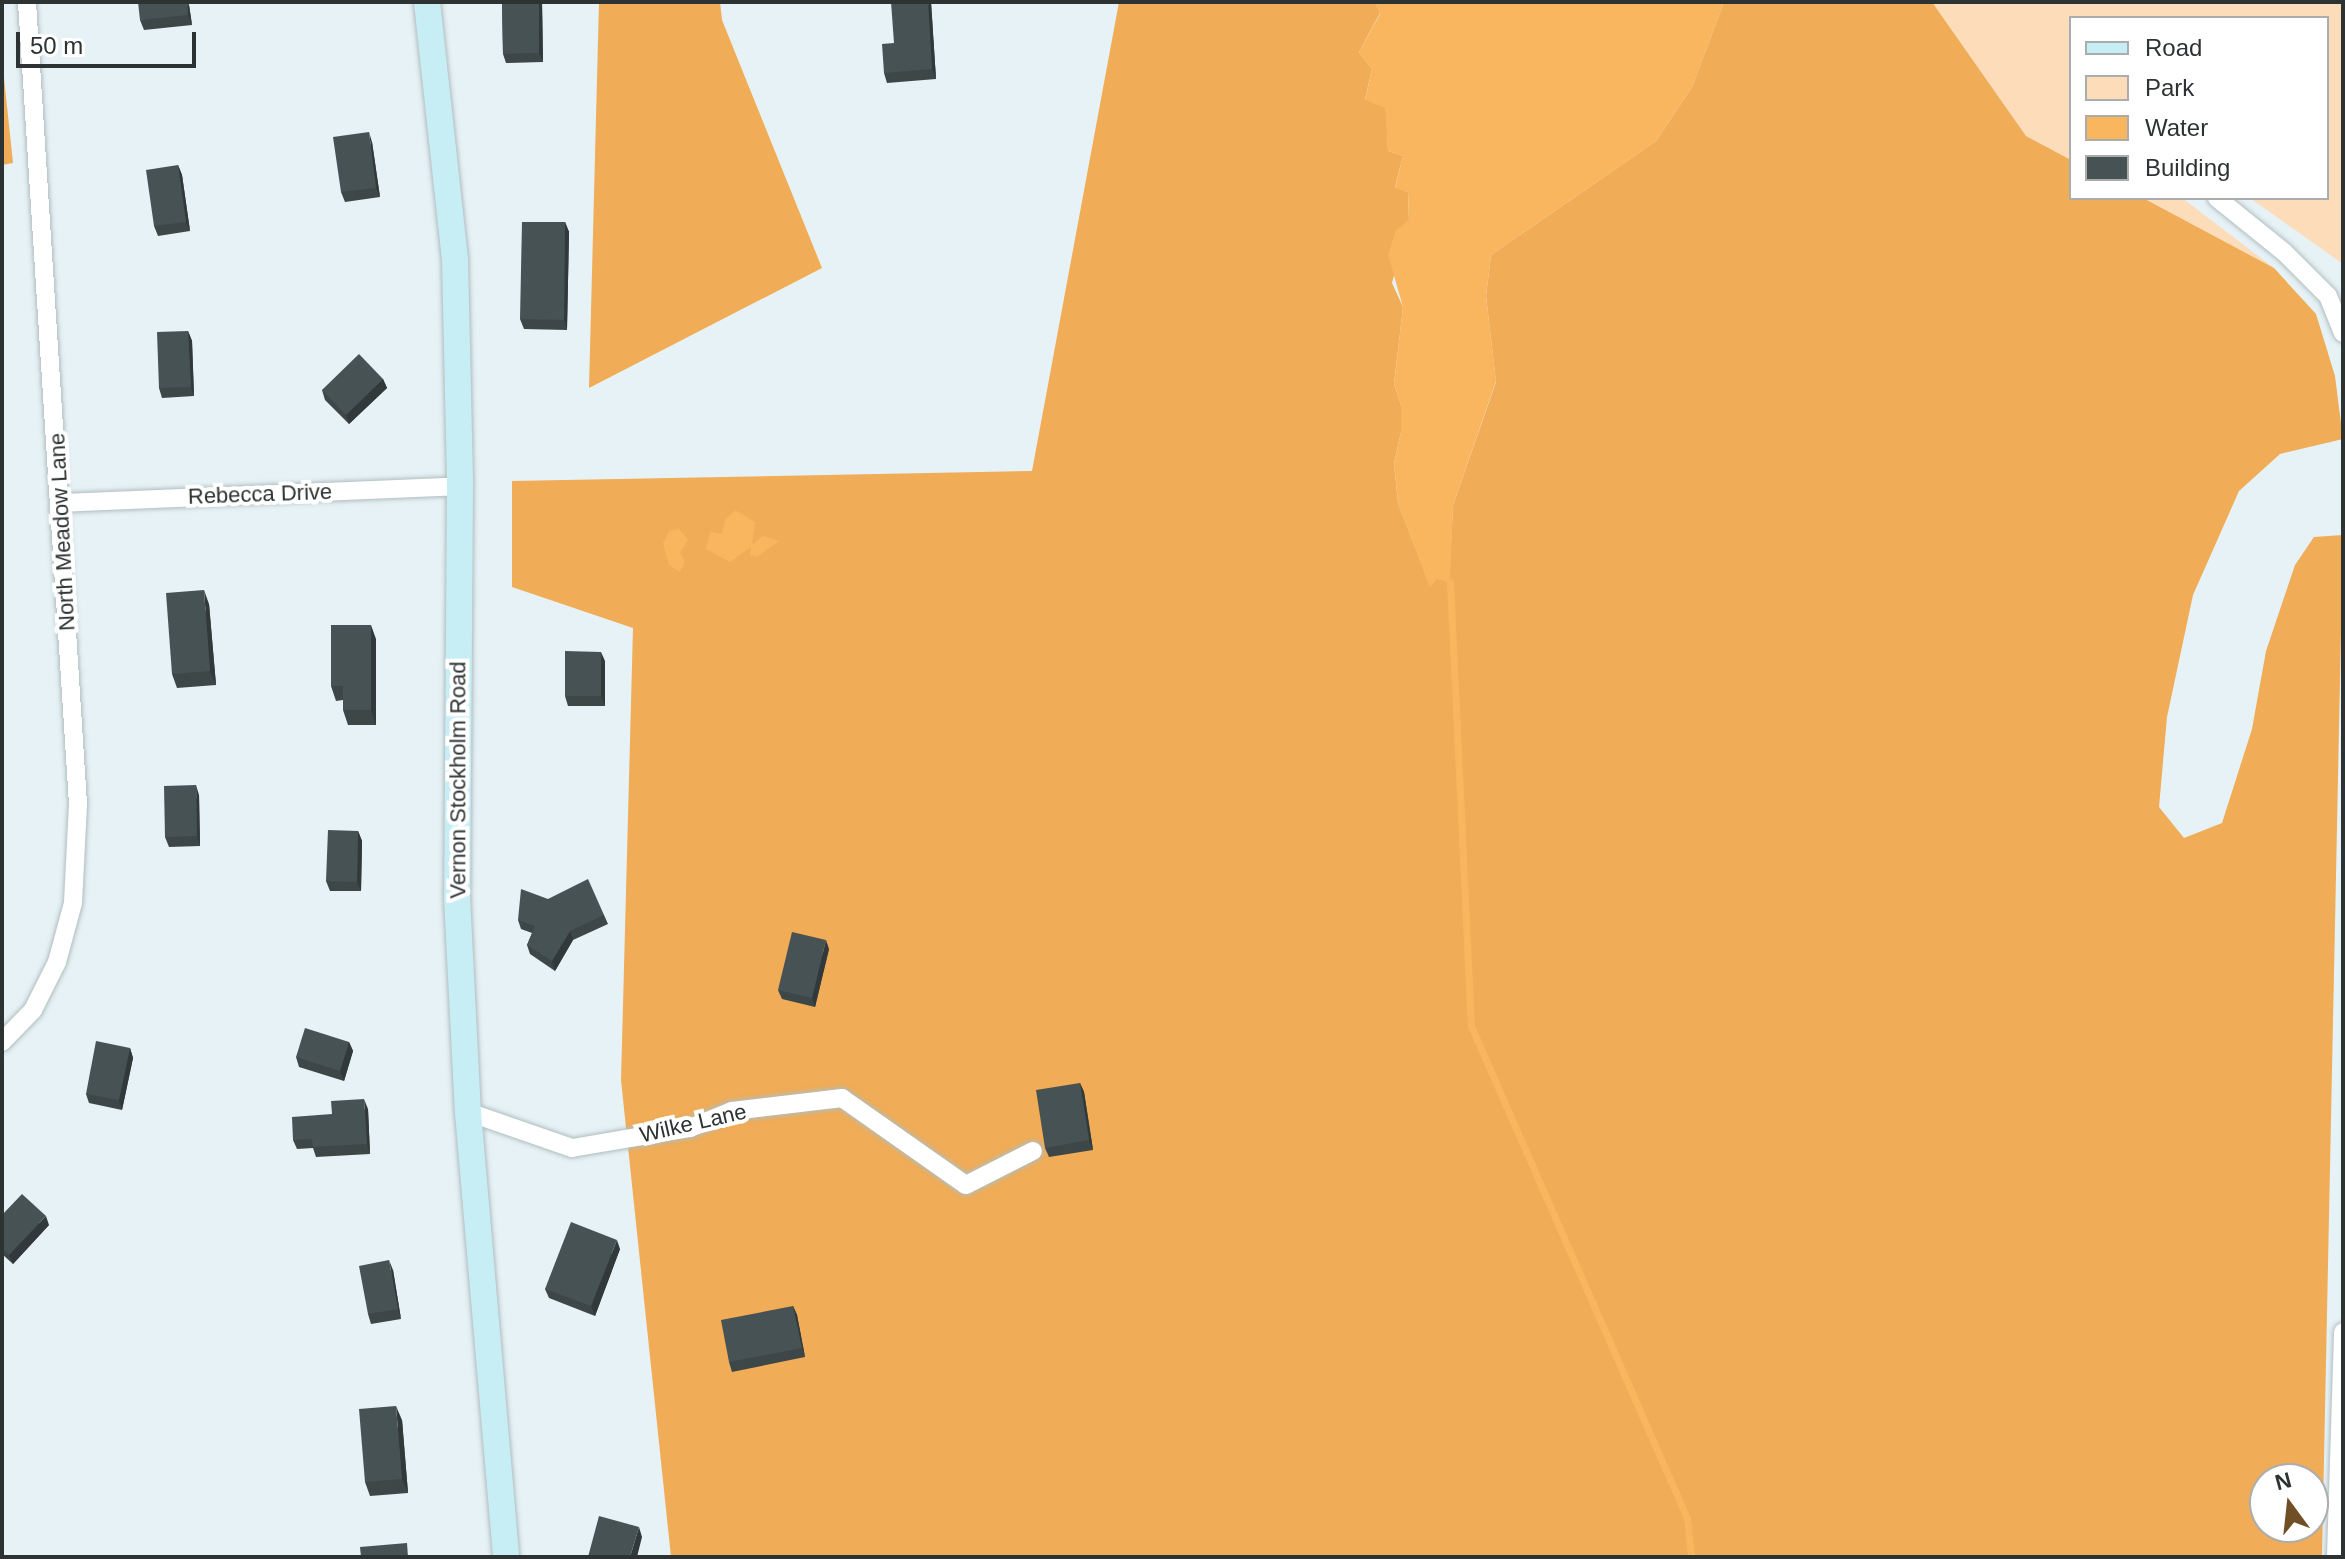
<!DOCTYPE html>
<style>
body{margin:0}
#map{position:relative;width:2345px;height:1559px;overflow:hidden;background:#e6f2f5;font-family:Arial,sans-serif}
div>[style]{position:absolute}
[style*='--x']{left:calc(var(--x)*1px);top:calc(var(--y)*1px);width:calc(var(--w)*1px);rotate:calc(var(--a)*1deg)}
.green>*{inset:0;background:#fcdcb9}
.forest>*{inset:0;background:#f0ac56}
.water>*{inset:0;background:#fab55f}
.stream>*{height:7px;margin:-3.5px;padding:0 3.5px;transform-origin:3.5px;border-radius:3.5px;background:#fab55f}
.roads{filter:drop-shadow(0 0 2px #b1bdc0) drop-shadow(0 0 2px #b1bdc0)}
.street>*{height:18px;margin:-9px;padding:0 9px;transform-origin:9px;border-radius:9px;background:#fff}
.secondary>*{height:26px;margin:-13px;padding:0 13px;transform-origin:13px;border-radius:13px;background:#c8eef5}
.wall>*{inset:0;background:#3d4748}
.shaded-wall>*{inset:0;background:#32393b}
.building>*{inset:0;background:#475254}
span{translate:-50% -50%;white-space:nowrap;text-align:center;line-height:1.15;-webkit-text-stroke:8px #fff;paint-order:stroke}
.street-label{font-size:22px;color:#2d3233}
.frame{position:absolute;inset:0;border:4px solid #2d3233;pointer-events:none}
.legend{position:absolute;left:2069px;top:16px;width:260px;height:184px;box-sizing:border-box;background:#fff;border:2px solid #abadad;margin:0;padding:10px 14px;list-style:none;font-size:24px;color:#2d3233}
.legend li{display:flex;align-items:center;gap:16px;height:40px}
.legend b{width:40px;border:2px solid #abadad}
.north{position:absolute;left:2249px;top:1463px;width:80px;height:80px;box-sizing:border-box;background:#fff;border:2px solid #abadad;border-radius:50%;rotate:345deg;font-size:22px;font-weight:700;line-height:32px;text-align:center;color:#2d3233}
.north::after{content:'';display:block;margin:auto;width:28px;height:36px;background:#704f26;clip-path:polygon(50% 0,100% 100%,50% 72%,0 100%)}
.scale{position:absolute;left:16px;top:32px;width:180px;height:36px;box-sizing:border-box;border:4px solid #2d3233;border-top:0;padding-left:10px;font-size:24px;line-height:28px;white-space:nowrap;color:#2d3233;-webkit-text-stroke:6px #fff;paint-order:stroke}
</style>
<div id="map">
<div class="green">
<div style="clip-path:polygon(1932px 2px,2343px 2px,2343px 264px,2250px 198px,2327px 198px,2327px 18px,2071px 18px,2071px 160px,2026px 136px)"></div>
<div style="clip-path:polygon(2143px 198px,2182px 198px,2274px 268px)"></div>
</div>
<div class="forest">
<div style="clip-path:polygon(599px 2px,720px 2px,722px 20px,822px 268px,589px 388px)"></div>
<div style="clip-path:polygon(evenodd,1119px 2px,1375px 2px,1380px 13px,1359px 52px,1372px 69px,1365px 99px,1386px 108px,1388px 151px,1403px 156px,1395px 187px,1408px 192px,1409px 221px,1392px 283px,1403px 307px,1394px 384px,1401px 405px,1401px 432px,1394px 463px,1398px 503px,1430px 586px,1437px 578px,1449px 582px,1453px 505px,1496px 382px,1486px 296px,1491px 255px,1656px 141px,1692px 87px,1724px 2px,1932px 2px,2026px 136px,2071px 160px,2071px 198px,2143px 198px,2274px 268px,2316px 314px,2335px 376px,2343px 439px,2280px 454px,2239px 491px,2193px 595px,2167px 717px,2159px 807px,2184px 838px,2222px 823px,2252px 729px,2266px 651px,2295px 565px,2314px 537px,2343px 535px,2322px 1557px,671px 1557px,621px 1080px,633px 628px,512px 587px,512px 481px,1032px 471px,1119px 2px,2265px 1479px,2313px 1479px,2313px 1527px,2265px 1527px,2265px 1479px)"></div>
<div style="clip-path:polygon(2px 59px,13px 163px,2px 165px)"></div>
</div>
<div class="water">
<div style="clip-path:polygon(1375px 2px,1724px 2px,1692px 87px,1656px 141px,1491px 255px,1486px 296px,1496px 381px,1453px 505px,1450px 582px,1437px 579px,1430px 587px,1398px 503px,1394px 463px,1401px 432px,1401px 405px,1394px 384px,1403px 307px,1388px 255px,1396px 230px,1409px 220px,1408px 192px,1395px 188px,1403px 156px,1388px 151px,1385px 108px,1365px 100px,1372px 69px,1359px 52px,1380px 14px)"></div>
<div style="clip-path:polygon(735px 510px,755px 522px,752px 545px,763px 536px,779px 541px,757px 557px,750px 555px,751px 547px,730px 562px,706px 549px,710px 532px,722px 534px,725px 520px)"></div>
<div style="clip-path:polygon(679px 529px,688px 540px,680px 553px,685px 562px,680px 572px,669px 565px,663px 543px,669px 531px)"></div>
</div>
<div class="stream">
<div style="--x:1450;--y:582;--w:444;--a:87.3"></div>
<div style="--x:1471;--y:1026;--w:537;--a:66.3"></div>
<div style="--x:1687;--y:1518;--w:39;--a:84"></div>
</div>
<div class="roads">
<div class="street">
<div style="--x:2217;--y:198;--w:86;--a:38.9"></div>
<div style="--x:2284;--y:252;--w:62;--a:45"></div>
<div style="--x:2328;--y:296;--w:40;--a:68"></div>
<div style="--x:60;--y:503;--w:400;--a:-2.4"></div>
<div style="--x:2;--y:1042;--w:45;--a:-45.9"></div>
<div style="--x:33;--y:1010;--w:54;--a:-63.4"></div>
<div style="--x:57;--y:962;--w:61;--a:-74.8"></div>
<div style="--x:73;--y:903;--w:99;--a:-87.1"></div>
<div style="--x:78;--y:804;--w:804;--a:-93.64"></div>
<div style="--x:468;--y:1112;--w:110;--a:19.1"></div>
<div style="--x:572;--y:1148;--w:120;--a:-9.6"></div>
<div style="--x:690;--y:1128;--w:45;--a:-22"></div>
<div style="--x:732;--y:1111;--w:111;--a:-6.7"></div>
<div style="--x:842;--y:1098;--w:151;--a:35.1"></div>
<div style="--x:966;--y:1185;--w:75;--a:-26.9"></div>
<div style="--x:2336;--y:1557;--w:225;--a:-88.2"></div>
</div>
<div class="secondary">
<div style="--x:427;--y:2;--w:259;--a:83.8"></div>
<div style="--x:455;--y:259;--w:227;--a:88.7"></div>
<div style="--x:460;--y:486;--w:411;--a:90.4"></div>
<div style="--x:457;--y:897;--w:215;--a:87.1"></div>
<div style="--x:468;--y:1112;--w:447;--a:85.1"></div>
</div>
</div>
<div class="wall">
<div style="clip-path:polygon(502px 2px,542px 2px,543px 62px,506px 63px,503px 54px)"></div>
<div style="clip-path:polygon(931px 2px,936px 79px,887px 83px,884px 73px,894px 43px)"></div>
<div style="clip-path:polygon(189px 5px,192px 25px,144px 30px,140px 20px)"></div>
<div style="clip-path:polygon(372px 142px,380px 197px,345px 202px,341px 192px)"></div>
<div style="clip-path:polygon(178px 165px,182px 175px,190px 231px,158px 236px,154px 226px)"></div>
<div style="clip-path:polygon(565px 222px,569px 232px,567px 330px,524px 329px,520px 319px)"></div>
<div style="clip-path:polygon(188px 331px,192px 341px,194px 396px,162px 398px,159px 388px)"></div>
<div style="clip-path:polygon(383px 379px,387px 388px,349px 424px,325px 400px,322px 390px)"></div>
<div style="clip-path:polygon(209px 604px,216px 685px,177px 688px,172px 674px)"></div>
<div style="clip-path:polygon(376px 639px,376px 725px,348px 725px,343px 710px,343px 700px,336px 701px,331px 686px)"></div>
<div style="clip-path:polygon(605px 661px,605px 706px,568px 706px,565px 696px)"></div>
<div style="clip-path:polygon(199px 795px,200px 846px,169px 847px,165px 837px)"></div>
<div style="clip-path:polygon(358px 831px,362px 841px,361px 891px,330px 891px,326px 881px)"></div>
<div style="clip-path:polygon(548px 899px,604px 915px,608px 924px,573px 940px,555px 971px,530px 954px,527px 945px,532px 933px,521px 929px,518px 920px)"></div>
<div style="clip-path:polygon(829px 949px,815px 1007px,782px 999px,778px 990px)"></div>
<div style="clip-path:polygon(349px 1042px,353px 1051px,344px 1081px,299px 1067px,296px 1057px)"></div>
<div style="clip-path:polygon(130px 1048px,133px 1058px,122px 1110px,89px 1103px,86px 1094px)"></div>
<div style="clip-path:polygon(1080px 1083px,1084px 1092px,1093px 1150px,1049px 1157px,1045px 1148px)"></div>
<div style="clip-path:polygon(368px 1109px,370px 1154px,316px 1157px,313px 1148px,297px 1149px,293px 1140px,332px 1114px)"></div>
<div style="clip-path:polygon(2px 1215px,49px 1225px,13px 1264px,2px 1254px)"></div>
<div style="clip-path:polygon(620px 1249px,595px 1316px,549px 1298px,545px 1289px)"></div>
<div style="clip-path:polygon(393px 1270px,401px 1319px,371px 1324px,368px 1314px)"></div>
<div style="clip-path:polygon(793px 1306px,797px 1315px,805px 1357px,732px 1372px,729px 1362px)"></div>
<div style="clip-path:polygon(402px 1420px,408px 1493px,370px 1496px,365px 1482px)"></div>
</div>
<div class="shaded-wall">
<div style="clip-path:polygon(187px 2px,188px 2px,189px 5px,192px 25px,188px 15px)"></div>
<div style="clip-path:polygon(539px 2px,542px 2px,543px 62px,539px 53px)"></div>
<div style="clip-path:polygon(928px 2px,931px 2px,936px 79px,932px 69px)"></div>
<div style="clip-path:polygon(369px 132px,372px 142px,380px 197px,376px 188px)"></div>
<div style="clip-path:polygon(178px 165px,182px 175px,190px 231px,186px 222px)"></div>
<div style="clip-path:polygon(565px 222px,569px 232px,567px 330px,564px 320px)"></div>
<div style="clip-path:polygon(188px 331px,192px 341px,194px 396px,191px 387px)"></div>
<div style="clip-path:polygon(383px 379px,387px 388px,349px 424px,346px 415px)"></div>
<div style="clip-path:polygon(204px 590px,209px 604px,216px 685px,210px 671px)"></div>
<div style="clip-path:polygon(371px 625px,376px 639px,376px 725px,371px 710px)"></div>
<div style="clip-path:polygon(601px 652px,605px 661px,605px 706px,601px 696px)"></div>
<div style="clip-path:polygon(196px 785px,199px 795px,200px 846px,197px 836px)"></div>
<div style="clip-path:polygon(358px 831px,362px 841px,361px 891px,357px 882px)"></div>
<div style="clip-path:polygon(570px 931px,573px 940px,555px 971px,552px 961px)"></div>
<div style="clip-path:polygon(826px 940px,829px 949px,815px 1007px,812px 998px)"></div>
<div style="clip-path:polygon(349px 1042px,353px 1051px,344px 1081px,340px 1071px)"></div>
<div style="clip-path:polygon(130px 1048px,133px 1058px,122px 1110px,119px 1100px)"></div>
<div style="clip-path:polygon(1080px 1083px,1084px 1092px,1093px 1150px,1089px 1140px)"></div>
<div style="clip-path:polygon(364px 1099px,368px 1109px,370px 1154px,367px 1144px)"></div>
<div style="clip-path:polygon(46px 1216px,49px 1225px,13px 1264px,9px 1255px)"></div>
<div style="clip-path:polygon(617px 1240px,620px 1249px,595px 1316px,591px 1306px)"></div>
<div style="clip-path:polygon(389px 1260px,393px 1270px,401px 1319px,398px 1309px)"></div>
<div style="clip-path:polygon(793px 1306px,797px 1315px,805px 1357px,802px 1348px)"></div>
<div style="clip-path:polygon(396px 1406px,402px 1420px,408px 1493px,402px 1479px)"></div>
<div style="clip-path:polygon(639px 1527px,642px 1537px,637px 1557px,630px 1557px)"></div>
</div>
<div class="building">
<div style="clip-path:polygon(138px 2px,187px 2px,188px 15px,140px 20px)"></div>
<div style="clip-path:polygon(502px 2px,539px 2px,539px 53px,503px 54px)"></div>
<div style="clip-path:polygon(891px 2px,928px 2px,932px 69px,884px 73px,882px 44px,894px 43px)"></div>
<div style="clip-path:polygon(369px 132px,376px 188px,341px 192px,333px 137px)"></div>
<div style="clip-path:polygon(178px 165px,186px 222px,154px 226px,146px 170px)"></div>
<div style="clip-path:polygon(522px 222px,565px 222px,564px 320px,520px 319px)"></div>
<div style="clip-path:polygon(188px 331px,191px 387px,159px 388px,157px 332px)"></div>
<div style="clip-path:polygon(359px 354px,383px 379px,346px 415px,322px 390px)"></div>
<div style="clip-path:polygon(204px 590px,210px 671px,172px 674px,166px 593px)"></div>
<div style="clip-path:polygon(331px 625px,371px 625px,371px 710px,343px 710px,343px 686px,331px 686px)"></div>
<div style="clip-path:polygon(565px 651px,601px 652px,601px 696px,565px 696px)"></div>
<div style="clip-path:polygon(196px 785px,197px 836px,165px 837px,164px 786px)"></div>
<div style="clip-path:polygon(328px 830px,358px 831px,357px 882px,326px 881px)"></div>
<div style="clip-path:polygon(588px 879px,604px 915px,570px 931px,552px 961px,527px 945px,535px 926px,518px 920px,521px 889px,548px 899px)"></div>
<div style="clip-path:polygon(792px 932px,826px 940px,812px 998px,778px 990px)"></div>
<div style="clip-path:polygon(305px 1028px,349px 1042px,340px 1071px,296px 1057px)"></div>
<div style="clip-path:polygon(96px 1041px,130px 1048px,119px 1100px,86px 1094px)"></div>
<div style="clip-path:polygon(1080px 1083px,1089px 1140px,1045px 1148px,1036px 1090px)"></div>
<div style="clip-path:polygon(364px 1099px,367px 1144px,313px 1147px,312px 1139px,293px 1140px,292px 1117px,332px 1114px,331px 1101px)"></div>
<div style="clip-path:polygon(22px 1194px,46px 1216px,9px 1255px,2px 1248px,2px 1215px)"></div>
<div style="clip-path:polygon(571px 1222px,617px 1240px,591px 1306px,545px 1289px)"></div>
<div style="clip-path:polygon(389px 1260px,398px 1309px,368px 1314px,359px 1266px)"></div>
<div style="clip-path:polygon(793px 1306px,802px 1348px,729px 1362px,721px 1320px)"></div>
<div style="clip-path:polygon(396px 1406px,402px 1479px,365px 1482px,359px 1409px)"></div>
<div style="clip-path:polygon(599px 1516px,639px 1527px,630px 1557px,588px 1557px)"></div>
<div style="clip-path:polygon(407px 1543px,408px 1557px,361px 1557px,360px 1547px)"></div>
</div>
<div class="street-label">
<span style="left:260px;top:494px;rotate:-2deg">Rebecca Drive</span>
<span style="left:62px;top:532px;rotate:-93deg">North Meadow Lane</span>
<span style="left:458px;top:780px;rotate:-90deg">Vernon Stockholm Road</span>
<span style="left:693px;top:1123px;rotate:-13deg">Wilke Lane</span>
</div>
<div class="frame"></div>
<ul class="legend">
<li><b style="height:10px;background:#c8eef5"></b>Road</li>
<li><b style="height:22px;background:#fcdcb9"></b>Park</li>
<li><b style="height:22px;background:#fab55f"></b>Water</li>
<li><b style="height:22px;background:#475254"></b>Building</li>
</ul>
<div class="north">N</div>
<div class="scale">50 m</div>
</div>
